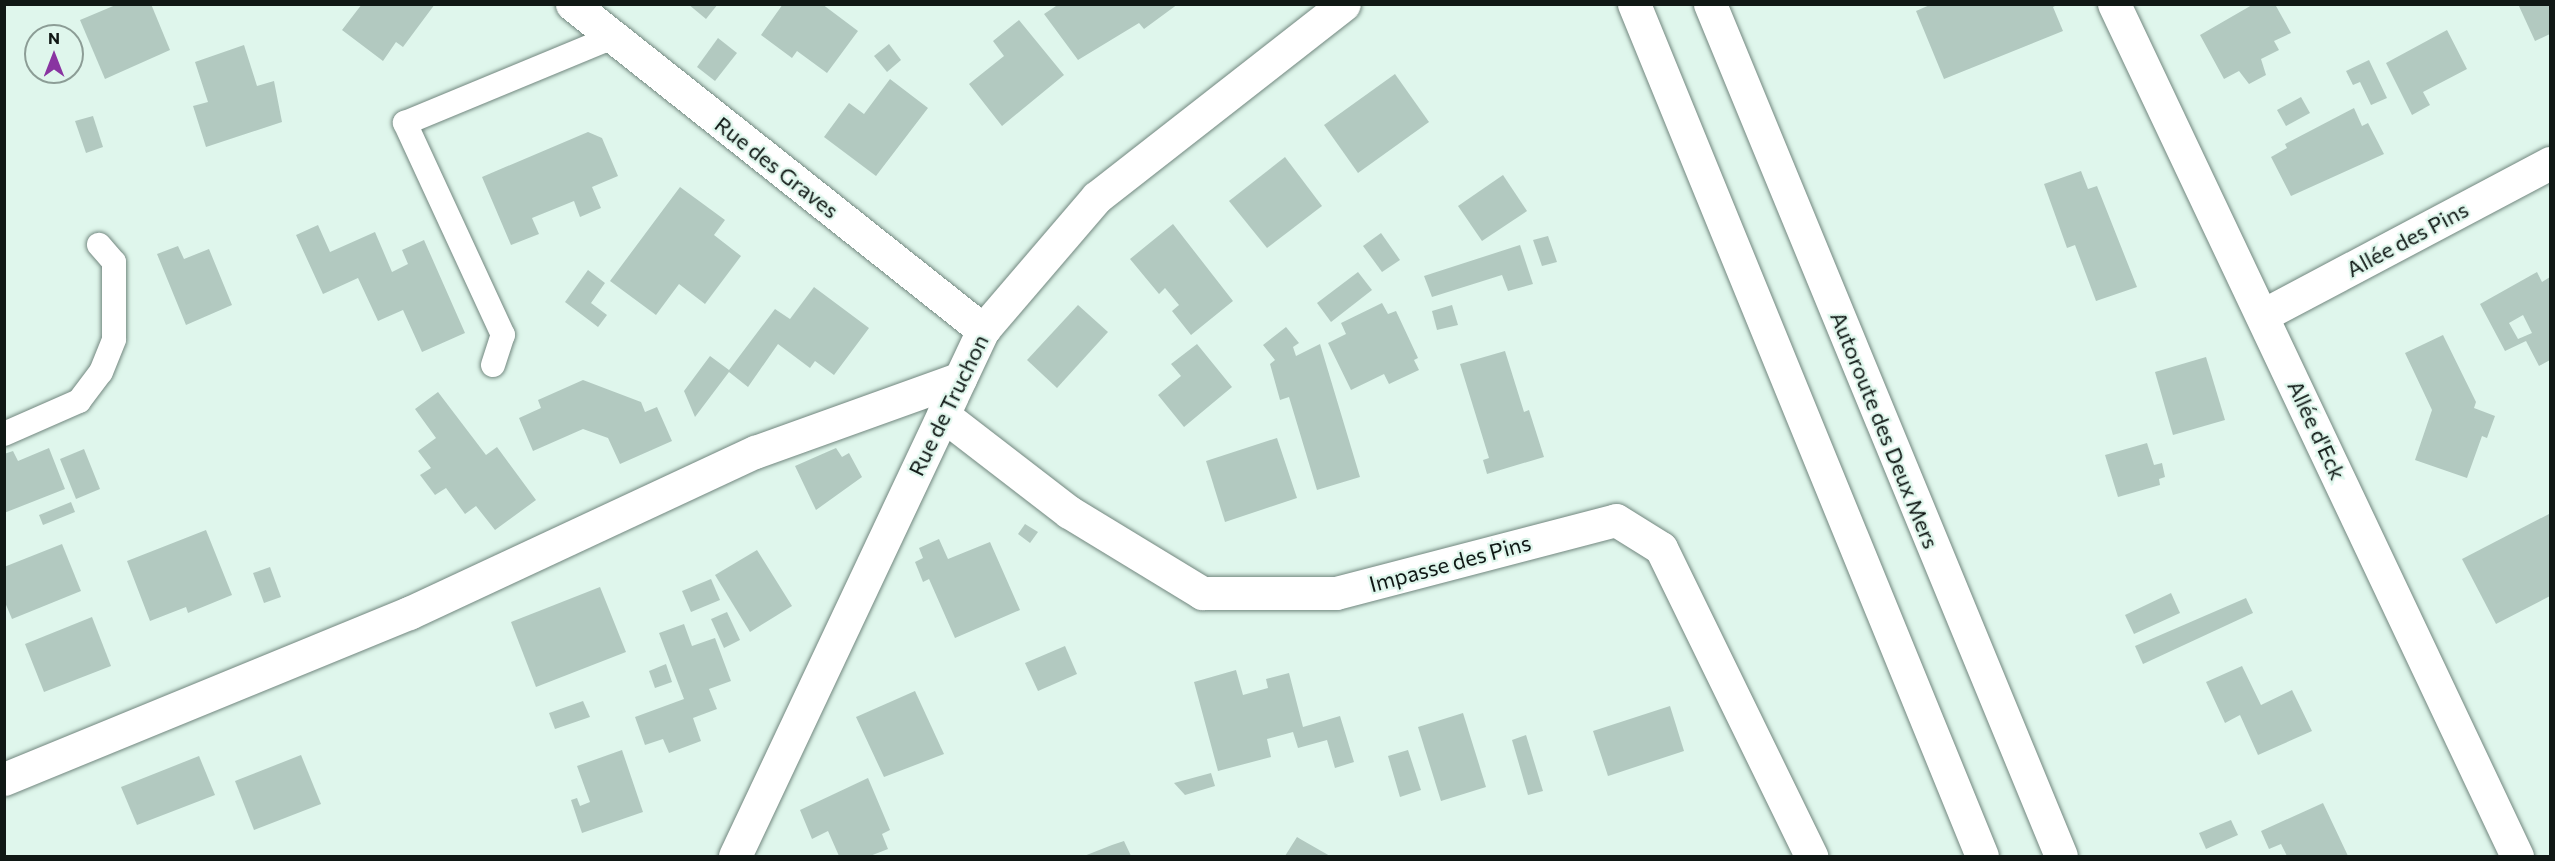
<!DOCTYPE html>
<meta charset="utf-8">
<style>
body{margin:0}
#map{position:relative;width:2555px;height:861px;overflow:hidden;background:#dff6ec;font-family:Commissioner,sans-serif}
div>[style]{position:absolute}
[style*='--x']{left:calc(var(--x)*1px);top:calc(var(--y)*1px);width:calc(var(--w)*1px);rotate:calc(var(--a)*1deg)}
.building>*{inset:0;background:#b2c9c0}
.roads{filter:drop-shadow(0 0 2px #72877f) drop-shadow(0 0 2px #72877f)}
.lane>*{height:24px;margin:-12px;padding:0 12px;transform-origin:12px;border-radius:12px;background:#fff}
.street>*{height:33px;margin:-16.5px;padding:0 16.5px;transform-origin:16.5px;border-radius:16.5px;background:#fff}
.highway>*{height:33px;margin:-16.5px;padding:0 16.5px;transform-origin:16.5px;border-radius:16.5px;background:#fff}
span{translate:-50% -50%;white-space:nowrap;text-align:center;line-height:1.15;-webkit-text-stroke:4.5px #dff6ec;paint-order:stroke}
.street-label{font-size:22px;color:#101815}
.frame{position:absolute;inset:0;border:6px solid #101815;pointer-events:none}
.north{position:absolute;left:24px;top:24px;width:60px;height:60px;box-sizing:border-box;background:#dff6ec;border:2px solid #8c9d96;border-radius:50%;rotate:0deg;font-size:16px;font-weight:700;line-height:24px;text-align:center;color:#101815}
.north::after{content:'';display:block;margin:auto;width:21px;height:27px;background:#8934a1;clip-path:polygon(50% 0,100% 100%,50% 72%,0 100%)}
</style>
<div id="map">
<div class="building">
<div style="clip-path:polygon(118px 4px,151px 4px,170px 50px,105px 79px,80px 20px)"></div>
<div style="clip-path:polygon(362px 4px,435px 4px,403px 47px,396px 42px,383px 61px,342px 30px)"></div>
<div style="clip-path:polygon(688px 4px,718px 4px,706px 19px)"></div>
<div style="clip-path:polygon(783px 4px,822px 4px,858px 31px,827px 73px,797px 51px,792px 58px,761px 35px)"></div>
<div style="clip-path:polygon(1059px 4px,1178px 4px,1144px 29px,1139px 23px,1078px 60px,1044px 14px)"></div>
<div style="clip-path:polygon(1932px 4px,2059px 4px,2053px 7px,2063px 31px,1944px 79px,1916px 11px)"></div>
<div style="clip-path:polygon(2518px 4px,2550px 4px,2550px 34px,2535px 41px)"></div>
<div style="clip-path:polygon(2252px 5px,2279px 5px,2276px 6px,2291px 33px,2274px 41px,2279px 50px,2261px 59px,2266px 75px,2249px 84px,2239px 71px,2224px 79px,2200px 35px)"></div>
<div style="clip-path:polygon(1019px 20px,1064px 75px,1002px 126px,969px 84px,1004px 56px,993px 41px)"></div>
<div style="clip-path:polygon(2447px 30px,2467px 69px,2423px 92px,2430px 105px,2412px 115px,2386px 63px)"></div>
<div style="clip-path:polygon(718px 38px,737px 53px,715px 81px,697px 67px)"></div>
<div style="clip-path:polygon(889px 44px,901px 60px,887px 72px,874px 56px)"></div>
<div style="clip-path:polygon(244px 45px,257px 86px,274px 81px,282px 122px,206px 147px,193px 106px,208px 102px,195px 62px)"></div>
<div style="clip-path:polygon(2369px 60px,2387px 98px,2371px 105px,2360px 82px,2353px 85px,2346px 71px)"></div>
<div style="clip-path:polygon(1395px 74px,1429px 122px,1358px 173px,1324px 125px)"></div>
<div style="clip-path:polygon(890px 79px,928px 108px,876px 176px,824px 137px,849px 103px,864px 114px)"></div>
<div style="clip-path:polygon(2301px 97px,2310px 113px,2286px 126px,2277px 110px)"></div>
<div style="clip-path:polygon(2354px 108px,2362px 126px,2368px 123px,2384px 154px,2291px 196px,2271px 157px,2287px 148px,2285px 144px)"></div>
<div style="clip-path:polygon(93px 116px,103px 147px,86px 153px,75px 121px)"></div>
<div style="clip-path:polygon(588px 132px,602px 138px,618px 176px,592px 187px,601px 208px,580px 217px,574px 201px,532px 218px,539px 234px,511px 245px,482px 177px)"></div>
<div style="clip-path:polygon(1285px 157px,1322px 206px,1267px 248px,1229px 201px)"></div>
<div style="clip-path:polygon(2081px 171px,2088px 189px,2097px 186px,2137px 287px,2096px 301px,2075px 245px,2067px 248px,2044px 184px)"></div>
<div style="clip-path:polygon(1503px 175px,1527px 211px,1482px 241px,1458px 206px)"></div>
<div style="clip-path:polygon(680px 187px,725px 220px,714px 235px,741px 256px,705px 304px,679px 284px,656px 315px,610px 281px)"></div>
<div style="clip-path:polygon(1173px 224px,1233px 301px,1191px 335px,1172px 311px,1179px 305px,1165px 288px,1159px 294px,1130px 259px)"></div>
<div style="clip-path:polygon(318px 225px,330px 252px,375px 232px,392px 272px,408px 264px,402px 250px,424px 240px,465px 333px,422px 352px,403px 310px,378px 321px,358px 278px,323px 294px,296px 235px)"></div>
<div style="clip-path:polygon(1381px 233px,1400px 260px,1382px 272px,1363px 246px)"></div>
<div style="clip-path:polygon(1548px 236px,1557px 262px,1542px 266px,1533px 240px)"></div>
<div style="clip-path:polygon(1520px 245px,1533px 284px,1508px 291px,1502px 275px,1432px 297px,1424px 276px)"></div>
<div style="clip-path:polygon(178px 246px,184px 259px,209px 249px,232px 305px,186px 325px,157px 254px)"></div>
<div style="clip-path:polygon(588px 270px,605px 283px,591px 303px,607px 315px,598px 327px,565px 302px)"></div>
<div style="clip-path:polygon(1358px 272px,1372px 290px,1331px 322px,1317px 303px)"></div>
<div style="clip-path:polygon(evenodd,2537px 272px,2542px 282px,2550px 277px,2550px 360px,2539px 366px,2526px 341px,2505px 351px,2480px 304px,2537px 272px,2523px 315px,2532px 333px,2518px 339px,2509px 323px,2523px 315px)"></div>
<div style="clip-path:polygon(814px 287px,869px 328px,834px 375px,815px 361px,810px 368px,778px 344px,748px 387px,729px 372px,695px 417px,684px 391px,710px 356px,729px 370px,775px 309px,790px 319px)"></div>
<div style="clip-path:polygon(1382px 303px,1388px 314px,1396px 311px,1418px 358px,1414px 360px,1419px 370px,1389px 384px,1384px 374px,1351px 390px,1328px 343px,1346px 334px,1341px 323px)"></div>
<div style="clip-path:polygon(1078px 305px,1108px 332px,1057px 388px,1027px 360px)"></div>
<div style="clip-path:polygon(1452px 305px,1458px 325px,1437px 330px,1432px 311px)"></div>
<div style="clip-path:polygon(1286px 327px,1299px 343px,1293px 347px,1296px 356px,1320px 344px,1360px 477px,1317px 490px,1289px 397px,1280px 400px,1270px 364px,1275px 360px,1263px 345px)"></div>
<div style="clip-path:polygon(2443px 335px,2476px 402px,2474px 408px,2495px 416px,2487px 438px,2482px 436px,2467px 478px,2415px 460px,2432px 410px,2405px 353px)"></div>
<div style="clip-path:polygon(1197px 344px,1232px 387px,1184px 427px,1158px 395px,1181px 376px,1171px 364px)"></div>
<div style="clip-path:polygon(1505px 351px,1524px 412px,1529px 410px,1544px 457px,1487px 474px,1483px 460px,1489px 458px,1460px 364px)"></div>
<div style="clip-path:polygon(2206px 357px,2225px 420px,2173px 435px,2155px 372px)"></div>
<div style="clip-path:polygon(583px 380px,641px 402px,645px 412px,657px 407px,672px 441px,620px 464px,608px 438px,583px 429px,533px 451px,519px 418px,541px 408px,538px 400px)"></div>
<div style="clip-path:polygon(438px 392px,486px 455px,497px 447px,536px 500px,495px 530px,476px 506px,465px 514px,446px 488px,435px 495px,420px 475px,431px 468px,418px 451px,436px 438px,415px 409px)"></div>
<div style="clip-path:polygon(1277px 438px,1297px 498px,1225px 522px,1206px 461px)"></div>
<div style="clip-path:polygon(2147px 443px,2154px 465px,2162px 463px,2165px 477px,2159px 479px,2160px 485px,2118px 497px,2105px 455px)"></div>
<div style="clip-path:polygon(49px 448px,65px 489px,4px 513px,4px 454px,13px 451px,18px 461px)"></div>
<div style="clip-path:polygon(836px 448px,842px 457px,849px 453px,862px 477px,816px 510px,795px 466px)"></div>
<div style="clip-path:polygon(84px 449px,100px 489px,76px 499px,60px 459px)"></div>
<div style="clip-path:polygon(71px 502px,75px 512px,43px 525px,39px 515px)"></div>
<div style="clip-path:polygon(2549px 514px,2550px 596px,2496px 624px,2462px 559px)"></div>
<div style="clip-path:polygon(1025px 524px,1038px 532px,1030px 543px,1018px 534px)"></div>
<div style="clip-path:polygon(206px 530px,232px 595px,188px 613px,186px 607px,150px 621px,127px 561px)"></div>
<div style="clip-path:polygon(939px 539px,948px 559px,990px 542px,1020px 610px,955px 638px,929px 579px,923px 582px,915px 562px,923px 558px,919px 548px)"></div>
<div style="clip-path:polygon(62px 544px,81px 591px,12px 619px,4px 600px,4px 567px)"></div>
<div style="clip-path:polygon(757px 550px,792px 606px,750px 632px,715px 575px)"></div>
<div style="clip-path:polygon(270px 567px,281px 597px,264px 603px,253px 573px)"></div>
<div style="clip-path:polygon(711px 579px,720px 600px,691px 612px,682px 591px)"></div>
<div style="clip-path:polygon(600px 587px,626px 652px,536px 687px,511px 622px)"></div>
<div style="clip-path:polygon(2171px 593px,2180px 613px,2134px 634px,2125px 615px)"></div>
<div style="clip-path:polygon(2246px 598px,2253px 613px,2143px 664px,2135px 646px)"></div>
<div style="clip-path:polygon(727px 612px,740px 640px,724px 648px,711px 619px)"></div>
<div style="clip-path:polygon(92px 617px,111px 666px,44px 692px,25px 644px)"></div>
<div style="clip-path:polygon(684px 624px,692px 646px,715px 638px,731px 681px,709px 689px,717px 709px,693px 718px,701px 741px,669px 753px,663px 739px,645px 745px,635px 717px,684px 699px,659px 633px)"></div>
<div style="clip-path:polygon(1065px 646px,1077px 674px,1038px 691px,1025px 663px)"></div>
<div style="clip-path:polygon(666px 664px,672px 682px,655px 688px,649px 671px)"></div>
<div style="clip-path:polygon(2242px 666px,2261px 705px,2292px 690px,2312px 731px,2258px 755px,2240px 715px,2225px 723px,2206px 682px)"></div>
<div style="clip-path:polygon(1236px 670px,1243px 695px,1268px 688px,1266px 679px,1289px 673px,1303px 727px,1340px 716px,1354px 762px,1335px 768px,1327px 740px,1298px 748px,1293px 732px,1267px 739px,1271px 757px,1218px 771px,1194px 682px)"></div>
<div style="clip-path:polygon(915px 691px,944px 754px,884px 777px,856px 717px)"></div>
<div style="clip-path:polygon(583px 701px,590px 717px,555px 729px,549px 713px)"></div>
<div style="clip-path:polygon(1670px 706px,1684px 751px,1608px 776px,1593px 731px)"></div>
<div style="clip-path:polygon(1463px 713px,1486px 787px,1441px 801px,1418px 727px)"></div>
<div style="clip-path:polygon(1526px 735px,1543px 791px,1528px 795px,1512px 740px)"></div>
<div style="clip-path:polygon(622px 750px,643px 812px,582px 833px,571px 800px,577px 798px,580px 806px,590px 802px,577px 766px)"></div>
<div style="clip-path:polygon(1408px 750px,1421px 790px,1400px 797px,1388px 756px)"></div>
<div style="clip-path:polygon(301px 755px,321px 804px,254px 830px,235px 781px)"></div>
<div style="clip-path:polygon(199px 756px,215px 795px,137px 825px,121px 787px)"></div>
<div style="clip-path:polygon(1211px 773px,1215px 786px,1185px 795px,1174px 783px)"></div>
<div style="clip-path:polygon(868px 778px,890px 830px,882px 834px,888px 849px,870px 856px,839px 856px,828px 831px,812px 839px,800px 810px)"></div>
<div style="clip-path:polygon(2323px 803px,2348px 856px,2287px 856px,2281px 844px,2269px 849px,2261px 831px)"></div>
<div style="clip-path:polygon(2231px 820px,2238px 835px,2206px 849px,2199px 833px)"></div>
<div style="clip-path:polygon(1297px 837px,1302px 840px,1330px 856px,1285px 856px)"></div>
<div style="clip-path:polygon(1124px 841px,1131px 856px,1084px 856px,1112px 845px)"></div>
</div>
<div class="roads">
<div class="lane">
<div style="--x:493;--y:365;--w:32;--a:-72"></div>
<div style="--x:503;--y:335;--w:234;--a:-114.8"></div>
<div style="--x:405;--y:123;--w:225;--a:-22.5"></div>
<div style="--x:4;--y:434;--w:82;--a:-23.7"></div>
<div style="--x:79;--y:401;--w:36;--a:-53"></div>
<div style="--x:101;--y:372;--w:35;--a:-68"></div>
<div style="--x:114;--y:339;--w:77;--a:-90"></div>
<div style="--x:114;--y:262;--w:23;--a:-131"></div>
</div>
<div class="street">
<div style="--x:572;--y:4;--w:525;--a:38.42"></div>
<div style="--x:2114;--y:4;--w:943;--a:64.69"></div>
<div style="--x:2263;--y:315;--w:325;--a:-27.9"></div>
<div style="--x:943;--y:415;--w:159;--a:37.6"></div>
<div style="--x:1069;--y:512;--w:156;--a:31.3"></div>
<div style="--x:1202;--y:593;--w:134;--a:0"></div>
<div style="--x:1336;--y:593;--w:289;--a:-14.6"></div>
<div style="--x:1616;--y:520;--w:53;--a:31.9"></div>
<div style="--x:1661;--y:548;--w:343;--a:64"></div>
<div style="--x:4;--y:779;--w:438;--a:-22.3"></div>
<div style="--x:409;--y:613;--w:382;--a:-25"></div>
<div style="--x:755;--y:452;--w:218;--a:-19.8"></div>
<div style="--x:735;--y:856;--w:582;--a:-64.76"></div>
<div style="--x:983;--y:330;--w:175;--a:-49.4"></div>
<div style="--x:1097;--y:197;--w:313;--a:-38"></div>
</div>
<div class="highway">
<div style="--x:1634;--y:4;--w:920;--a:67.78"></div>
<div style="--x:1710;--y:4;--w:921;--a:67.61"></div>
</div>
</div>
<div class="street-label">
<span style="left:777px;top:167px;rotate:38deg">Rue des Graves</span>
<span style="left:2407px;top:239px;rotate:-28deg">Allée des Pins</span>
<span style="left:948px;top:405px;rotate:-64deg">Rue de Truchon</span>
<span style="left:1885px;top:430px;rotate:68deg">Autoroute des Deux Mers</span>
<span style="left:2317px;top:430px;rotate:65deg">Allée d'Eck</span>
<span style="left:1450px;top:563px;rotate:-15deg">Impasse des Pins</span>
</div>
<div class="frame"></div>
<div class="north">N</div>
</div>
